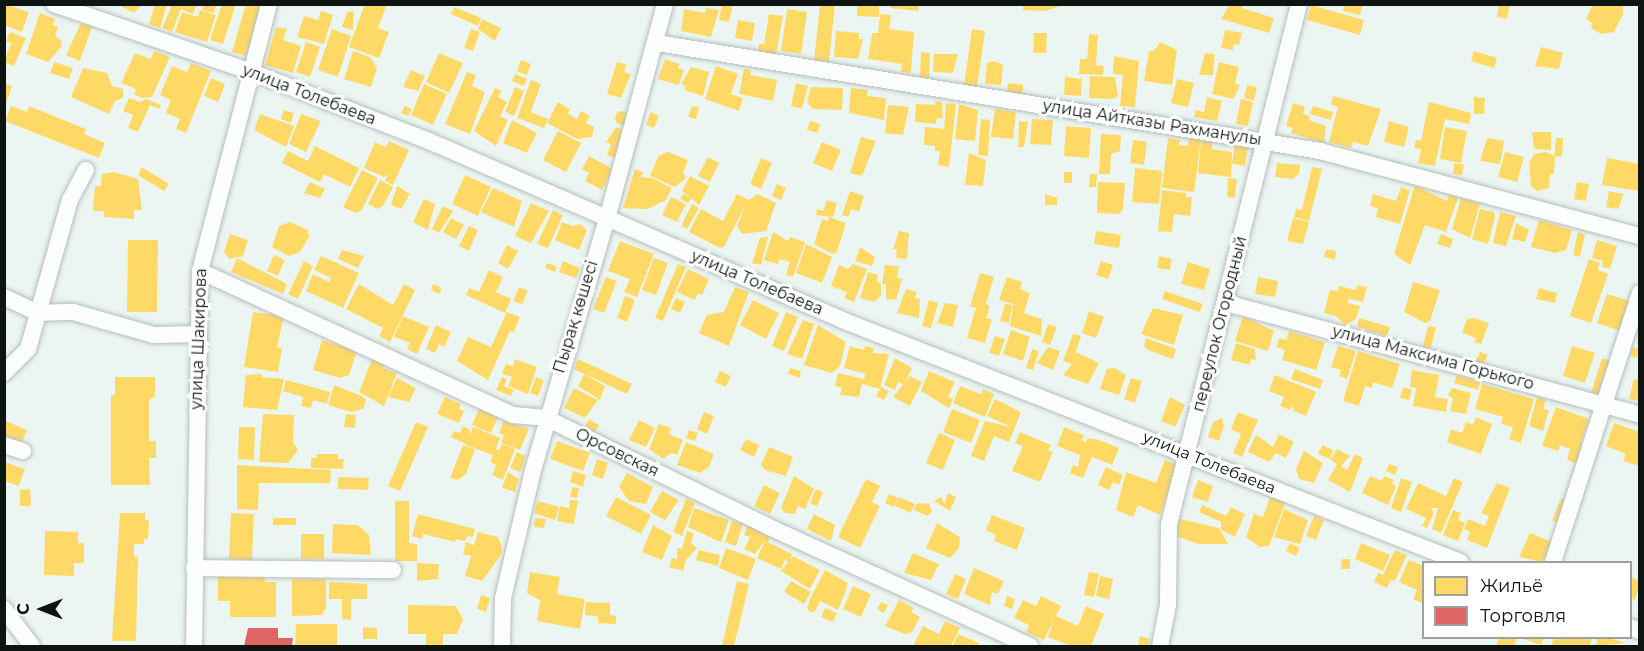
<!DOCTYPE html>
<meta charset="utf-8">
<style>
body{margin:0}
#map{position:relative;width:1644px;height:651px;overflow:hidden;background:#ebf6f3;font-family:Montserrat,sans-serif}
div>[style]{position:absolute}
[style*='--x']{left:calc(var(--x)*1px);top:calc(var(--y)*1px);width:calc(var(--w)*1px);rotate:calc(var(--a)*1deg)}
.homes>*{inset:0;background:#ffd966}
.round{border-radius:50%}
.shops>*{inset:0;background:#e06666}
.roads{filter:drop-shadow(0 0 2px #b5bebb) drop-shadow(0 0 2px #b5bebb)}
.minor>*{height:16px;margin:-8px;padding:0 8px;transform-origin:8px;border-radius:8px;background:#fcfefd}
span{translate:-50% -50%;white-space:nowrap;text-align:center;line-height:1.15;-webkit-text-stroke:6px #fff;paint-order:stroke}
.street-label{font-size:16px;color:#0d1412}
.frame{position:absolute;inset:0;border:6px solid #0d1412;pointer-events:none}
.legend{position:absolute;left:1422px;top:561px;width:210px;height:78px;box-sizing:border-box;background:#fff;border:2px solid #9ea1a0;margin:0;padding:8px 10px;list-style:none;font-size:18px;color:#0d1412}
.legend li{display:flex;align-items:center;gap:12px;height:30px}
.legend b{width:30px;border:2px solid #9ea1a0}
.north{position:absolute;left:12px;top:579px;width:60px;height:60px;-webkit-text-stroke:4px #fff;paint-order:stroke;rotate:270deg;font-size:16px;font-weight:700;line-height:24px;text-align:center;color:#0d1412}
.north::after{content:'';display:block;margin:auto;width:21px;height:27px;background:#0d1412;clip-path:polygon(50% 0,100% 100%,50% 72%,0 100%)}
</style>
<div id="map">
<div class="homes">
<div style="clip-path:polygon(4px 4px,29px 12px,22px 32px,4px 25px)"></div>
<div style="clip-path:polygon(116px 4px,142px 4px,134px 13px)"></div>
<div style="clip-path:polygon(155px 4px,167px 4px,160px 28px,149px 24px)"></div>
<div style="clip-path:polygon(204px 4px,216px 4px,214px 13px,202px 10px)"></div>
<div style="clip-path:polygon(222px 4px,236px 4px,223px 44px,210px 40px)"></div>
<div style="clip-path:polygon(246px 4px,261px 7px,246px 56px,232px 52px)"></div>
<div style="clip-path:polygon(365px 4px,387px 4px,378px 28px,389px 32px,379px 58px,349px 47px)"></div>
<div style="clip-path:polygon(722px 4px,733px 4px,729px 22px,719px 20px)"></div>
<div style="clip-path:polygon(820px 4px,835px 4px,829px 62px,814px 61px)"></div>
<div style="clip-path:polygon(891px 4px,919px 4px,918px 11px,891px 8px)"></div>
<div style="clip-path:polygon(1023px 4px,1067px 4px,1045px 11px,1023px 10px)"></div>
<div style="clip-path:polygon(1230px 4px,1243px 4px,1242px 8px,1274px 18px,1269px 33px,1221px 19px)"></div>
<div style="clip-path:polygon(1345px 4px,1363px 4px,1360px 15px,1343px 11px)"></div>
<div style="clip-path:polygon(1499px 4px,1510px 4px,1507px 19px,1497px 17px)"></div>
<div style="clip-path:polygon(1593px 4px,1623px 6px,1623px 15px,1614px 32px,1601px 34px,1591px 28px,1592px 23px,1586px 19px)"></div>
<div style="clip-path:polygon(172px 5px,196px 6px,193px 14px,181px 9px,172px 32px,162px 28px)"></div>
<div style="clip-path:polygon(857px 5px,879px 6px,879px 17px,857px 16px)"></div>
<div style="clip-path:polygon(1311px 5px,1364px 20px,1360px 35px,1307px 20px)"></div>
<div style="clip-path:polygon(454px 7px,481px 18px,478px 26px,451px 14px)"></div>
<div style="clip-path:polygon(706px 8px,719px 10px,711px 37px,681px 31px,684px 9px,705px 13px)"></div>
<div style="clip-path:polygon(787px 9px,807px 12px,801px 54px,781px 51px)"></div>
<div style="clip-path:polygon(200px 10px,216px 15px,207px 42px,175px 32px,182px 12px,198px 17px)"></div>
<div style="clip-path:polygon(321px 11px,333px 15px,324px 44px,297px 37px,304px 16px,318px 20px)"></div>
<div style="clip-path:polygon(354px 11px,353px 30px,342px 27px,347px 12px)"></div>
<div style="clip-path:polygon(40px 13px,55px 19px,53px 25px,58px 27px,55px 36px,61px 40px,62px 46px,48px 62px,26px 54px)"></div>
<div style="clip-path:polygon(769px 14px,783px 16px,776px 55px,758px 52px,759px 44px,764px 44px)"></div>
<div style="clip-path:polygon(880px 14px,891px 15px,889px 29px,914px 32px,911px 73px,901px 72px,902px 64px,868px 59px,872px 33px,878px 33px)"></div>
<div style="clip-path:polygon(482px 19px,501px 28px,495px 41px,478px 29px)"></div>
<div style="clip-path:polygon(738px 20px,755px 23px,752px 41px,735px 38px)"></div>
<div style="clip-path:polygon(81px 23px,92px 27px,80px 61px,66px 55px)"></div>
<div style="clip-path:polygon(276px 27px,287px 29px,283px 40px,301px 46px,293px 73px,265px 65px)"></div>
<div style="clip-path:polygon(332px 29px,351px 36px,338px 77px,318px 70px)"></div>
<div style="clip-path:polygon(471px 29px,480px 32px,473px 51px,464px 48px)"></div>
<div style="clip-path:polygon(972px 29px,985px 31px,977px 87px,964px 85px)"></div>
<div style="clip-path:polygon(1225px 30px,1242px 33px,1239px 45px,1234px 44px,1233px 50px,1221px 48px)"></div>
<div style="clip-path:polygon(836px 31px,859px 33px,859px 39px,863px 39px,858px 59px,834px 57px)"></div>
<div style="clip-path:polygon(10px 32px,26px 38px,14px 66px,4px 62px,11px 43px,6px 41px)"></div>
<div style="clip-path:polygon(1034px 33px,1047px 33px,1046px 53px,1033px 53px)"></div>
<div style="clip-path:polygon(1089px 34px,1098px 35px,1096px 65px,1104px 66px,1103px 75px,1079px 74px,1080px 59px,1087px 59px)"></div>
<div style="clip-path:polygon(306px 42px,320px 47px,310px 77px,296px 72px)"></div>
<div style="clip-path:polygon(1160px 42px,1177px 50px,1172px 85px,1144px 81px,1149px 51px,1154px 51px)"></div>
<div style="clip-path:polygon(1541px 47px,1563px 53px,1559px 69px,1535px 66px)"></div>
<div style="clip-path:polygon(154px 51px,170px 57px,152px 97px,142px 98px,134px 94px,136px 89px,121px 83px,135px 53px,151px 59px)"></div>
<div style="clip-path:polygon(353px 51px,370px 57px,377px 68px,371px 87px,344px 79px)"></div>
<div style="clip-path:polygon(1474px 51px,1497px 58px,1494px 68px,1471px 61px)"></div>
<div style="clip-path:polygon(921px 52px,930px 53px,929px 78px,920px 78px)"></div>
<div style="clip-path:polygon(439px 53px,463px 63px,449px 93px,426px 82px)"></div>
<div style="clip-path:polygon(1205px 53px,1215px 54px,1213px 75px,1199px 75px)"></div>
<div style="clip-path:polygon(934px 54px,958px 54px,953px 73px,933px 72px)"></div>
<div style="clip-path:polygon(1114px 56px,1139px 61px,1135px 107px,1120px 106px,1123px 75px,1113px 74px)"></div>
<div style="clip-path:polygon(665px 59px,680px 64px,678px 68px,684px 70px,679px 85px,658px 79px)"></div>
<div style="clip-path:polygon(521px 60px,531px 64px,527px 75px,517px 71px)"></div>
<div style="clip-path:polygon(994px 61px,1003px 65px,1001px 85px,985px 84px,987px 63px)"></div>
<div style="clip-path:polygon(54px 62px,73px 68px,69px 79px,50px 73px)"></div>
<div style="clip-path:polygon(617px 62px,627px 65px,624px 72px,631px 74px,621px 98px,607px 94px)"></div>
<div style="clip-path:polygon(1219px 62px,1239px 67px,1235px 84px,1240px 85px,1233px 99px,1212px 94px)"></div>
<div style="clip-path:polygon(191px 63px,211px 71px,186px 133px,176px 129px,180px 119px,166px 113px,171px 100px,160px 95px,172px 66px,187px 72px)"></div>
<div style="clip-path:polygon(716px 66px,738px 74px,731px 94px,743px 98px,739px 111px,705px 99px)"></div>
<div style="clip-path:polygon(691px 67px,709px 72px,703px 96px,684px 90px,686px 86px,681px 84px)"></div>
<div style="clip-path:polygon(83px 68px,107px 73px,112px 86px,123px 89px,123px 98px,115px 101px,109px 114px,71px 97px)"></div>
<div style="clip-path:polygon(744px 69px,751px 70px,750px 75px,777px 80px,773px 101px,739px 94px)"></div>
<div style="clip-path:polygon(411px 70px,425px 76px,418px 91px,403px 87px)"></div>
<div style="clip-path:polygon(467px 72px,476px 75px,472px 86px,485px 92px,470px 134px,445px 124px)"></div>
<div style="clip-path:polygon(515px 74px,527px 79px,524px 86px,512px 81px)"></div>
<div style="clip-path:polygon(1090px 76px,1115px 77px,1118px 96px,1113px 99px,1089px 98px)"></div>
<div style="clip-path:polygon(1065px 77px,1082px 79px,1081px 96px,1064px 95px)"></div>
<div style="clip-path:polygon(211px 78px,225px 84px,218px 102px,204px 96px)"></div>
<div style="clip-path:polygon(1177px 79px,1194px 83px,1188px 107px,1171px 103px)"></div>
<div style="clip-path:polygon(531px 80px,541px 84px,531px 112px,548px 119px,544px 128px,517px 118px)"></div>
<div style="clip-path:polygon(4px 83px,12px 86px,5px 106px,4px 106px)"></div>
<div style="clip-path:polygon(796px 83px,808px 86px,802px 109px,791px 106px)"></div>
<div style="clip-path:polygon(1008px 83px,1023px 85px,1023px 94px,1007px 92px)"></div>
<div style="clip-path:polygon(424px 84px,447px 94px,433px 125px,411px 115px)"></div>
<div style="clip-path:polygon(1247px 85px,1257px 87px,1254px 101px,1244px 98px)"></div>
<div style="clip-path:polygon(515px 87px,524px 91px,514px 116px,505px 112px)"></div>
<div style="clip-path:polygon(811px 87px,843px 88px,842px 110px,813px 109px,807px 102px)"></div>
<div style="clip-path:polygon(495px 88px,502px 91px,498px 97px,507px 102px,500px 116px,508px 120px,496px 146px,474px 131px)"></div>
<div style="clip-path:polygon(851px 88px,868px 90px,867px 96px,886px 98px,884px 120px,849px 113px)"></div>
<div style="clip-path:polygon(1333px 96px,1381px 109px,1368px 146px,1353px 142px,1351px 148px,1329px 142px,1338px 107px,1331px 105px)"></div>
<div style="clip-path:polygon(1207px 97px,1222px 101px,1217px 121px,1194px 117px,1196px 110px,1204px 112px)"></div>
<div style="clip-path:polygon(1474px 97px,1485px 98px,1484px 114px,1474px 114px)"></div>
<div style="clip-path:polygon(129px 98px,140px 102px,146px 99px,161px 105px,159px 109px,150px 105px,138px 132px,128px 128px,133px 115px,123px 111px)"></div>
<div style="clip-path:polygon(1241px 99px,1253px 102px,1248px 126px,1236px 124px)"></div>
<div style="clip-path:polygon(935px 101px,942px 102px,943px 119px,937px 118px,936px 124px,915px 122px,916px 104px,935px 105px)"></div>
<div style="clip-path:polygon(558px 102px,570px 109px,568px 114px,577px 119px,581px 111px,590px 116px,586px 123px,594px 127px,592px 137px,577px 139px,547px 123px)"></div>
<div style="clip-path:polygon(1429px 102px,1471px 113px,1469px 124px,1445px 119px,1435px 166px,1418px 163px,1421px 149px,1414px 148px,1416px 140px,1421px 141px)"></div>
<div style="clip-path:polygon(946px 103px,956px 104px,949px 167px,938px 165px,940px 151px,935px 151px,935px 146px,924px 145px,925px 127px,944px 129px)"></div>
<div style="clip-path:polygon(1293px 103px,1305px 107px,1303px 114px,1310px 116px,1309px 120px,1326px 126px,1324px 143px,1291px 133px,1293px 128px,1286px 126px)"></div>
<div style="clip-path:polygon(959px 104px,978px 110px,975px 141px,955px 139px)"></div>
<div style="clip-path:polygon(888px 105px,909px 107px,903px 135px,885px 133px)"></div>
<div style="clip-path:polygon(11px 106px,27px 112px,29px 106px,86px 129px,84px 134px,105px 143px,99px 158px,5px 121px)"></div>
<div style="clip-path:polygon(405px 106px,412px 109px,408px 116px,401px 113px)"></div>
<div style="clip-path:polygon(692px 106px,699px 107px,696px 119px,688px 117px)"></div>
<div style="clip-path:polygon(1313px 106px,1333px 112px,1331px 120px,1310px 114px)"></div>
<div style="clip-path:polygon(995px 109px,1016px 112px,1013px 139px,991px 137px)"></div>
<div style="clip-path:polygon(284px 110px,294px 113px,291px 123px,281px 119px)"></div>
<div class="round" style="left:615px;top:111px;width:14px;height:14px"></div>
<div style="clip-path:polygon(651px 112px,659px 116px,654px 128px,646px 125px)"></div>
<div style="clip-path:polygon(260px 114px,294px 126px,286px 147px,254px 130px)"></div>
<div style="clip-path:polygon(301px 114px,321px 121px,306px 152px,289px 144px)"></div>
<div style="clip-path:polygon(981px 119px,990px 120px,988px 156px,978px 155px)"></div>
<div style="clip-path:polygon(1032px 119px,1053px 120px,1051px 145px,1030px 144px)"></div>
<div style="clip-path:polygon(512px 120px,537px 133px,527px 153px,503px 143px)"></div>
<div style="clip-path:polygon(810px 121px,820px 124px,818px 133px,807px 130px)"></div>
<div style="clip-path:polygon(1019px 121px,1028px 122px,1024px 147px,1018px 147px)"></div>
<div style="clip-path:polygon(1389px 121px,1409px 127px,1404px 147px,1384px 142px)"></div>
<div style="clip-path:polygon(1066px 126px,1091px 128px,1089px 158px,1064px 156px)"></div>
<div style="clip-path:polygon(616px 127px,624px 130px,615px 158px,607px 155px,611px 144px,606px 142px)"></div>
<div style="clip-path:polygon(1445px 127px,1467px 131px,1461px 163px,1440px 159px)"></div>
<div style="clip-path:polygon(558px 131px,581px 143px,566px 172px,543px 160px)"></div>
<div style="clip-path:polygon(1532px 132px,1551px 132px,1551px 150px,1534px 149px)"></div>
<div style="clip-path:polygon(1101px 134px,1121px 135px,1120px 151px,1111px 154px,1110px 174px,1099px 174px)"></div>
<div style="clip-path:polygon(861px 137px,876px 141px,862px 176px,850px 173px)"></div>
<div style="clip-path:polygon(1189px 137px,1201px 139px,1194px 192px,1162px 188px,1168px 138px,1180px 140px,1179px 145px,1188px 146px)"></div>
<div style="clip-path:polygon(1487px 138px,1504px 141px,1500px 164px,1480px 161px)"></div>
<div style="clip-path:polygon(1556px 138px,1563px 138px,1562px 157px,1554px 156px)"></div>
<div style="clip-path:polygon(1133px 140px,1147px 142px,1144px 165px,1130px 163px)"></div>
<div style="clip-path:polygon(1201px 140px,1212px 141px,1212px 149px,1232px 152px,1231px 177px,1198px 173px)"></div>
<div style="clip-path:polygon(389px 141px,409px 150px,393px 185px,385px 181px,388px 174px,384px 177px,364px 168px,375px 142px,386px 147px)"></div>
<div style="clip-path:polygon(822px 142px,841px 150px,832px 171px,813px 163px)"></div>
<div style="clip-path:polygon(1235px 143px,1248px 145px,1245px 166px,1232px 164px)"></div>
<div style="clip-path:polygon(315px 146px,359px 168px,350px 187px,324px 174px,320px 182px,282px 163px,288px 151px,308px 161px)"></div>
<div style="clip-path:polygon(668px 152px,688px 160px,683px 173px,686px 178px,675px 187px,650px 176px,659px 155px)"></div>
<div style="clip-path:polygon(1505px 152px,1524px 157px,1517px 182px,1498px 177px)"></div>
<div style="clip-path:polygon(1546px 152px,1555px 156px,1554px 174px,1550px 174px,1549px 188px,1537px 191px,1531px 187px,1529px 163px,1534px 154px)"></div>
<div style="clip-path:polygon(969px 153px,986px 160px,983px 186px,965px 185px)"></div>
<div style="clip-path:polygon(589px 156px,613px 169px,602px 190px,585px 181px,589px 173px,582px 169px)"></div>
<div style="clip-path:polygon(708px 157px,719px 163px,710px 182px,698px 176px)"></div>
<div style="clip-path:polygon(761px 158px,772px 163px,761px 189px,750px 184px)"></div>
<div style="clip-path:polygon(1607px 158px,1640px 164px,1640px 191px,1602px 185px)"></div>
<div style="clip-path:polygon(1277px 163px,1300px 165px,1299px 174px,1293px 179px,1275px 177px)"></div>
<div style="clip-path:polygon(1454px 163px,1464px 165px,1462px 175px,1453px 174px)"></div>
<div style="clip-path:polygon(142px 167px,169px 184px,164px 191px,138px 175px)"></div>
<div style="clip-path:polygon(1312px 167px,1322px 169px,1309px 221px,1294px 217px,1296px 209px,1302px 210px)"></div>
<div style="clip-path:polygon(1135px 168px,1162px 171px,1159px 204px,1132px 202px)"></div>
<div style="clip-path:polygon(635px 169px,643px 172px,641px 177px,652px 178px,672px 188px,666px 200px,648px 209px,623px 208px)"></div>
<div style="clip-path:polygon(362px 170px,378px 178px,361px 211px,355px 213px,343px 207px)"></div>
<div style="clip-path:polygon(114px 172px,138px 179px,142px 210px,134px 210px,134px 219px,104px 217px,104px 211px,93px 211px,95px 186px,101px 186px,102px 174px)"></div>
<div style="clip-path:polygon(1064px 172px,1072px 172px,1072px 183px,1064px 183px)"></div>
<div style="clip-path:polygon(1090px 174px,1097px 174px,1096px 187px,1089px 187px)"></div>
<div style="clip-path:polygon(465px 175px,491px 187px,478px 216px,452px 204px)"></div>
<div style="clip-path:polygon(690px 176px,709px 186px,699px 205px,682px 191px)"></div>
<div style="clip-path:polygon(1228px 178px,1237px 179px,1235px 198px,1227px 197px)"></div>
<div style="clip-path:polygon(380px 180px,393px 187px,383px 206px,377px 209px,368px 204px)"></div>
<div style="clip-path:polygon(310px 182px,325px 189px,320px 198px,304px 193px)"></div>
<div style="clip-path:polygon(1098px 182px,1125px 183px,1123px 209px,1119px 214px,1097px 213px)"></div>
<div style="clip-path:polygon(1577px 182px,1589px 184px,1586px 201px,1574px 199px)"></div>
<div style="clip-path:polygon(777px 184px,786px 188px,781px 200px,772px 196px)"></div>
<div style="clip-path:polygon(1415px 185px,1447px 201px,1449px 195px,1458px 198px,1446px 232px,1425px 225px,1410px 265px,1394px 254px)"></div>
<div style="clip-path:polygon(397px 186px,410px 194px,401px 209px,391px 205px)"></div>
<div style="clip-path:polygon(1401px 187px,1410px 190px,1400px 224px,1376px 217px,1378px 208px,1370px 206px,1373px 194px,1396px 201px)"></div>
<div style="clip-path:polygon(493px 188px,522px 201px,514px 227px,481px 212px)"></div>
<div style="clip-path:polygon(1162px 190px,1186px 193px,1186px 197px,1192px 197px,1190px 216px,1174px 214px,1172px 232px,1158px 231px)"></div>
<div style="clip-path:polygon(850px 191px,864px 196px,859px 212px,851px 209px,849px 217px,842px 215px)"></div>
<div style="clip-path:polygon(1609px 191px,1624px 194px,1618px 209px,1606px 207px)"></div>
<div style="clip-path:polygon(683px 194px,691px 198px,688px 203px,680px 199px)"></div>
<div style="clip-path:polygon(737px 194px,749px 200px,758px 194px,776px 203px,766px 231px,742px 234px,737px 226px,746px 204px,724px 247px,720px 248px,689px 232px,701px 209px,723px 221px)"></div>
<div style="clip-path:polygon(1045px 194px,1057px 198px,1057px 205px,1045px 205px)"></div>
<div style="clip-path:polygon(671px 197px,686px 204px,677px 222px,662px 215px)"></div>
<div style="clip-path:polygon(1461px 198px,1480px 204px,1470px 238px,1452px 229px)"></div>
<div style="clip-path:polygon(424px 199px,435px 204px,428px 230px,413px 222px)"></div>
<div style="clip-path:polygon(827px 200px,837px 203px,833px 217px,816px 215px,817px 209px,823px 211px)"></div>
<div style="clip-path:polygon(531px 203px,549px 211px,531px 243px,515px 236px)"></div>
<div style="clip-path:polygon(692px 204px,699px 208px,687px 229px,681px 226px)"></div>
<div style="clip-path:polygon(443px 206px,453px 211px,439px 233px,432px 229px)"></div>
<div style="clip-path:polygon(1480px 209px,1494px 212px,1495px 217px,1488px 244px,1472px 239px)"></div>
<div style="clip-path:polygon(553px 210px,563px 215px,548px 248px,537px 244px)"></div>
<div style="clip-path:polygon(1500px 212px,1516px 216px,1506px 246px,1493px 243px)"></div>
<div style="clip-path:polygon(829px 217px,846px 223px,837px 252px,832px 254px,814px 244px,822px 219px,828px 221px)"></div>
<div style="clip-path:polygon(451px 218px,464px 225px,456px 239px,443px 232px)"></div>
<div style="clip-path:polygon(1293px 218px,1309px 222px,1303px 244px,1287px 241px)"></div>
<div style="clip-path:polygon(1539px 220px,1572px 230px,1566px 250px,1555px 253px,1531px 247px)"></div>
<div style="clip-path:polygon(290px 222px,308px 230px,309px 237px,300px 252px,289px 256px,272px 247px,279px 226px)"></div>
<div style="clip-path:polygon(562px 222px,573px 226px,580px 224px,587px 230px,579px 250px,555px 240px)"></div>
<div style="clip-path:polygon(1516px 223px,1529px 230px,1525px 242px,1512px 239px)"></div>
<div style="clip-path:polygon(469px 226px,478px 230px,469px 251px,459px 246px)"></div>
<div style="clip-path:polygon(899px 231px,909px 233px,907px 259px,896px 258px,897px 249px,893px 249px)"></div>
<div style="clip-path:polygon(1096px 231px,1121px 235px,1119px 248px,1094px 244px)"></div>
<div style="clip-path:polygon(773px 232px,788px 241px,790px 237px,805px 242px,793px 277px,786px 275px,790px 262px,780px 259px,778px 264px,764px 260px)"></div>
<div style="clip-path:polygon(1578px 232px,1585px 234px,1580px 257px,1573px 255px)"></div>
<div style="clip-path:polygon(230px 234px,248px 240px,243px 256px,229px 259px,224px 252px)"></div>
<div style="clip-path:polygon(1441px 234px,1453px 239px,1450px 248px,1437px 244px)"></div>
<div style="clip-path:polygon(768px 237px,761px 265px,752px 263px,760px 238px)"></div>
<div style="clip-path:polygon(128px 240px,158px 240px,157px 312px,127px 312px)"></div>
<div style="clip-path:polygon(1597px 240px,1617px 246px,1610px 269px,1602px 267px,1603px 261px,1592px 258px)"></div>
<div style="clip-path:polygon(620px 241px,654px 254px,637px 297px,624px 292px,630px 279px,608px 271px)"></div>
<div style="clip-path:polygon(806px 244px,832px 257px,822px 283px,796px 273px)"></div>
<div style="clip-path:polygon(507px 245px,518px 251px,508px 269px,498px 263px)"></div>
<div style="clip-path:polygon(860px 247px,875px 257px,872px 266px,855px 261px)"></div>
<div style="clip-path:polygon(1326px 249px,1336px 251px,1335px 260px,1324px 257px)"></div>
<div style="clip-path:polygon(342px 250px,364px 256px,358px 268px,338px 259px)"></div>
<div style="clip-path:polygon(274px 255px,285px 260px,278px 276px,267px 271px)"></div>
<div style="clip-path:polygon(321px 256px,359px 273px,343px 308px,306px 291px,313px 274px,329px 282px,331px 278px,314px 270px)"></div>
<div style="clip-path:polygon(1159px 256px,1172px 259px,1170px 270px,1157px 268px)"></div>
<div style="clip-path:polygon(237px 258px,287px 284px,283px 294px,231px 272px)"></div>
<div style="clip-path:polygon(654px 258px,668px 263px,656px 295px,642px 290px)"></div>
<div style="clip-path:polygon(1589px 259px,1600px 263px,1598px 270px,1608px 274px,1591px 323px,1570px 316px)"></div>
<div style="clip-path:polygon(304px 261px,313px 266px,298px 299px,288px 294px)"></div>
<div style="clip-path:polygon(563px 261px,580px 268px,576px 278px,559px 272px)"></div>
<div style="clip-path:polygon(1101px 261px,1113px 265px,1108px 279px,1096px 275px)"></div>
<div style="clip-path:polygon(1188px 262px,1210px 269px,1204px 290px,1181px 284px)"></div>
<div style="clip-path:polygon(547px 263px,557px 267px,555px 272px,545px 268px)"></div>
<div style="clip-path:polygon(678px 264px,686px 267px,663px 321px,655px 318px)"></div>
<div style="clip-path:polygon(853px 264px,867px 269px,854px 302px,844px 298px,847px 292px,831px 286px,839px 265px,848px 269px)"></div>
<div style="clip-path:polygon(885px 265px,899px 266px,897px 278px,902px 279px,896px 300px,886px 299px,886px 284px,882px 284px)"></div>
<div style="clip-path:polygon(688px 269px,709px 279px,702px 295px,698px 293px,695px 300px,677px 292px)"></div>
<div style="clip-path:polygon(489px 270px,503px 277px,496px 292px,511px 299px,505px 313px,466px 295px,469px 288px,479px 292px)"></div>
<div style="clip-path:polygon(868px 272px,878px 275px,877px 281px,881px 285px,881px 295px,874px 302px,860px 298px)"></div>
<div style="clip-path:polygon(980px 273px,994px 277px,986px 304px,990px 306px,986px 318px,992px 319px,985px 343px,967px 338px,976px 308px,970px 306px)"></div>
<div style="clip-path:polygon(606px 277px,617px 281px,604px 313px,593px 309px)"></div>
<div style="clip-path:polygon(1007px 277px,1022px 282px,1020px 289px,1030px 293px,1024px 313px,1042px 319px,1041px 336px,1010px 326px,1013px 304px,999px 300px)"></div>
<div style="clip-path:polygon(1258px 277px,1278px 281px,1275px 297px,1255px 294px)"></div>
<div style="clip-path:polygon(1413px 282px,1440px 290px,1430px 321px,1425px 323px,1404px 312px)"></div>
<div style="clip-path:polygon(359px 284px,393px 305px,404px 284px,415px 290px,390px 342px,379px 336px,383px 328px,346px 309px)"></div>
<div style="clip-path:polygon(433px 284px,442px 288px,439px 294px,431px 290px)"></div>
<div style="clip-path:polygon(1357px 285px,1367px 287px,1363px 302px,1349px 299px,1348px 303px,1360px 306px,1356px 319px,1345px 325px,1336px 316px,1324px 313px,1330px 290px,1338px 291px,1339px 286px,1356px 290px)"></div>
<div style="clip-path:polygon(519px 287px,528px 291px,522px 304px,513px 301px)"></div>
<div style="clip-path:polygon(735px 287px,749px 292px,729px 346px,699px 333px,707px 315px,724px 312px)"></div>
<div style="clip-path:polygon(1539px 288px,1557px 293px,1555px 303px,1536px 299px)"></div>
<div style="clip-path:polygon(906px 289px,917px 292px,915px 298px,920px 299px,919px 318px,897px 313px)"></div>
<div style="clip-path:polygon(1165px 291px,1203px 304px,1200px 312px,1162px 299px)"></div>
<div style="clip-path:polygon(1607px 294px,1630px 301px,1620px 331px,1597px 323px)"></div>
<div style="clip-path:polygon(625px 296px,635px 300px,627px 322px,617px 318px)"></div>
<div style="clip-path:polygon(676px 298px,685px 302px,680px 313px,671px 309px)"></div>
<div style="clip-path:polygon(753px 300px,779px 313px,766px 339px,740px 325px)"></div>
<div style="clip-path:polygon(929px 300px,938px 303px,931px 328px,922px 326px)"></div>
<div style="clip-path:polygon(945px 303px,958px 305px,953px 327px,937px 323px)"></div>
<div style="clip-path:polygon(1005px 304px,1012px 305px,1009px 323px,1000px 321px)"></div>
<div style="clip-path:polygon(1153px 308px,1183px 315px,1174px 345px,1141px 334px)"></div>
<div style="clip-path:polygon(1089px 311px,1104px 317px,1096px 338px,1082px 333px)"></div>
<div style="clip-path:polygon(253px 312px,284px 316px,277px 347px,282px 348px,278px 372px,244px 367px)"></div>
<div style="clip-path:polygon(507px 312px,520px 317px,514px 332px,510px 331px,488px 380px,457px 361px,468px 337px,491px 347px)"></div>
<div style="clip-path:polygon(786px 312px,798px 317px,784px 351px,772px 346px)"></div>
<div style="clip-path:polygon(403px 316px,429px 327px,417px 354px,407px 349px,410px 343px,394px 337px)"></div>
<div style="clip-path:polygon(1243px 316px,1274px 331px,1268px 351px,1235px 341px)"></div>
<div style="clip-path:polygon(1359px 318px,1390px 327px,1387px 336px,1357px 327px)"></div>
<div style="clip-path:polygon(1474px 318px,1489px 323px,1481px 344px,1474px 342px,1476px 338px,1462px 333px,1467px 319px)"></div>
<div style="clip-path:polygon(803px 320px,814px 324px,802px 359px,787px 354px)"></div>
<div style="clip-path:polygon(1048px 324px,1057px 327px,1050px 345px,1042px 342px)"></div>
<div style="clip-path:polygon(436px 325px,451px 332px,444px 347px,439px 344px,435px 353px,426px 349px)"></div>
<div style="clip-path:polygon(818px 325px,846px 342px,840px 366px,832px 373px,804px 365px)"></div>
<div style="clip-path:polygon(1428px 326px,1436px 327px,1431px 348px,1423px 346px)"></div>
<div style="clip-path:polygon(1011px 330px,1030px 337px,1023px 361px,1003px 354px)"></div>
<div style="clip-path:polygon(1289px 331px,1325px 342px,1316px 370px,1282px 360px,1285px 350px,1276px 347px,1279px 338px,1286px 340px)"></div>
<div style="clip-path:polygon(1073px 334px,1081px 336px,1073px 360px,1076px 352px,1099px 363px,1088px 384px,1063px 375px,1072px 364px,1063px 361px)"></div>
<div style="clip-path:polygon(995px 336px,1005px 339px,999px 356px,989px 353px)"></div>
<div style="clip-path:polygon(1146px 338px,1176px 349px,1173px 359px,1148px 350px,1144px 346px)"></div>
<div style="clip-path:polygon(322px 340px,357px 351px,349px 375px,340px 378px,313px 370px)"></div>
<div style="clip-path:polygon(1236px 343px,1255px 349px,1256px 360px,1251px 359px,1250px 365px,1231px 360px)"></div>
<div style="clip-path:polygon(850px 346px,864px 350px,865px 346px,874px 348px,873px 353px,889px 354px,880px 389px,862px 384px,859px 397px,840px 395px,842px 388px,835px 386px,838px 373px,864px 379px,866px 374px,844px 368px)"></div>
<div style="clip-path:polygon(1338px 346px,1356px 351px,1347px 379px,1339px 376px,1341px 370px,1331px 367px)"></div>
<div style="clip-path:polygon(1572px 346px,1595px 353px,1585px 383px,1563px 376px)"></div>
<div style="clip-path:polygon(1048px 347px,1060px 351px,1053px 370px,1037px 363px)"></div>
<div style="clip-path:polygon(1632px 347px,1639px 349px,1637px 358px,1630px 356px)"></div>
<div style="clip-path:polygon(1032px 349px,1039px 351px,1033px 370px,1026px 368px)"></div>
<div style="clip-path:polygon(1358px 351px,1400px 364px,1392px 388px,1373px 382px,1372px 388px,1365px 386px,1359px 406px,1343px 401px)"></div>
<div style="clip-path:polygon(1480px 352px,1488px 355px,1483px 365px,1476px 361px)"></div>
<div style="clip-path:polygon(373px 357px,385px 362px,383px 368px,397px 373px,384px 406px,359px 392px)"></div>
<div style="clip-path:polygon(895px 358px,912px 368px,904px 385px,898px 382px,895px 390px,884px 385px)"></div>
<div style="clip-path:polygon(1602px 358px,1612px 361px,1600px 397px,1591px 393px)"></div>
<div style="clip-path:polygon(515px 359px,537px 367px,528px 394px,508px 386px,512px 377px,502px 374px,506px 364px,513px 366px)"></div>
<div style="clip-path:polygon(578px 359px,632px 384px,627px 394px,574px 369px)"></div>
<div style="clip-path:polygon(790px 368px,801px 371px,800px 378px,788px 374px)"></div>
<div style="clip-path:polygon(1114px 368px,1126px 375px,1119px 395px,1100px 389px,1107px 369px)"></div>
<div style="clip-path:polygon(1295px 369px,1323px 380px,1320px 389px,1291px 379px)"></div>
<div style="clip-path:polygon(1412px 370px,1439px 375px,1435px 397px,1448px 399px,1446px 412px,1413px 406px,1416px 388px,1410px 387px)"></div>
<div style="clip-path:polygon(720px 371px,731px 376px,726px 387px,715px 382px)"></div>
<div style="clip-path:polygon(929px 371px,955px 382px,948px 397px,953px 399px,949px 408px,921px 391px)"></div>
<div style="clip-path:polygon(262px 374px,262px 377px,284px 379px,277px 410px,243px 407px,246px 375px)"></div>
<div style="clip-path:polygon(584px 374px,605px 386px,600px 400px,578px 386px)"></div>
<div style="clip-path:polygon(1275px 375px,1316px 392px,1306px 416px,1294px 411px,1292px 406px,1290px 410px,1280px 406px,1284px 397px,1269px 391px)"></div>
<div style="clip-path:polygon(1457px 375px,1480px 382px,1478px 390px,1454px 383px)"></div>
<div style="clip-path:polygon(910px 376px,922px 382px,910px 406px,893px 397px)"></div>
<div style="clip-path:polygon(115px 377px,155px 377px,155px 396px,149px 400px,149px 441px,156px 441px,156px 458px,149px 458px,150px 485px,111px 485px,111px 395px,115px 395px)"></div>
<div style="clip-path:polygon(502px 377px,507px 379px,504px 386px,514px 390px,511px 396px,496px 390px)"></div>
<div style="clip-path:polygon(536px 377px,544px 380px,538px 396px,530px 393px)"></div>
<div style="clip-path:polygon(397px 378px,416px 388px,409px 402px,388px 397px)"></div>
<div style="clip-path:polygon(1131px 378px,1142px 381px,1135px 403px,1124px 399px)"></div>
<div style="clip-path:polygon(1634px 379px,1640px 380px,1640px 401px,1629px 399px)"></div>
<div style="clip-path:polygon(286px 380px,330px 392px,327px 404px,313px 400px,311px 408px,301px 406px,303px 397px,283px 391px)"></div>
<div style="clip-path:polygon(1482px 384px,1534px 399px,1521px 443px,1509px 439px,1513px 427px,1501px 424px,1503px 417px,1475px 409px)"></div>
<div style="clip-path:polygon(334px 385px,362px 396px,366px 400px,363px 409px,351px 412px,328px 405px)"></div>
<div style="clip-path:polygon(960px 386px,981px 394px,983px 389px,994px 394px,985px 417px,953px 403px)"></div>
<div style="clip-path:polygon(881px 387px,889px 391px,884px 400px,876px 396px)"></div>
<div style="clip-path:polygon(1403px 387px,1412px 390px,1409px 400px,1400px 398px)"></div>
<div style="clip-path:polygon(574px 388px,598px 400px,585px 418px,564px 408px)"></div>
<div style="clip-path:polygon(1452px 388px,1471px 393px,1466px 414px,1450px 411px,1453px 399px,1448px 395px)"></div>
<div style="clip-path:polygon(445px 397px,461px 404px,459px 409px,464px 411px,459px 423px,437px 414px)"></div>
<div style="clip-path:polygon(1170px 397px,1185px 405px,1175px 427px,1161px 421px)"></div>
<div style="clip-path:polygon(1537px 397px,1546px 400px,1543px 409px,1549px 410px,1543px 431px,1529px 426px)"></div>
<div style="clip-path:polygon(995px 399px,1021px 412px,1009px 442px,994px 436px,984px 461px,971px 456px,985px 421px,1011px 427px,987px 416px)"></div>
<div style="clip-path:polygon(1556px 407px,1589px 419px,1581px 443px,1587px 445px,1581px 465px,1567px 460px,1570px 449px,1560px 445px,1558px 451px,1542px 446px)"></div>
<div style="clip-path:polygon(479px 409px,498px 417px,491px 433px,472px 425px)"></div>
<div style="clip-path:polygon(952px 409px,980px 420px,971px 443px,943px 432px)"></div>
<div style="clip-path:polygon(704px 412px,714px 416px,707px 434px,697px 429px)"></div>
<div style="clip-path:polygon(1238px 412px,1258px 420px,1242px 457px,1233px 453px,1241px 434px,1231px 429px)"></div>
<div style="clip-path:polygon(263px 414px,294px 415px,293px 442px,298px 450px,288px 463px,259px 462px)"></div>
<div style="clip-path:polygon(346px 414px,356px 415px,355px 428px,344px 427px)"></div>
<div style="clip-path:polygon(1476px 417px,1492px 424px,1481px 454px,1447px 442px,1451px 429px,1462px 433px,1466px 422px,1473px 425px)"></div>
<div style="clip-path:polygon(1222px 418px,1224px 426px,1219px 441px,1208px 437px,1213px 422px)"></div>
<div style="clip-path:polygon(589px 419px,599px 425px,595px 432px,585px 426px)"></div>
<div style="clip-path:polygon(4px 420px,27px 430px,21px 444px,4px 436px)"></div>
<div style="clip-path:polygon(504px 420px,529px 429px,520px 450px,501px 443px,504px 435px,499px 433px)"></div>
<div style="clip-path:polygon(639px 420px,655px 428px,646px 447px,629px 440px)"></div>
<div style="clip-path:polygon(416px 422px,428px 427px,400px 491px,388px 486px)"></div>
<div style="clip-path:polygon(1614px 423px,1640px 432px,1640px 466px,1623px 461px,1626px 454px,1606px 446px)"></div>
<div style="clip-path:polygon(659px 424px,671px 428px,669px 434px,683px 440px,677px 455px,671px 453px,663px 459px,649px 449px)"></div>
<div style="clip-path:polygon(463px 426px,469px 429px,470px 435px,473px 427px,500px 438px,496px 449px,499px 450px,502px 444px,515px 449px,503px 480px,492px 475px,496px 465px,490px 462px,493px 455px,466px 445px,469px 438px,466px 444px,451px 437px,454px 431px,460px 433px)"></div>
<div style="clip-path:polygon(239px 427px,255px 427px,254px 460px,238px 459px)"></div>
<div style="clip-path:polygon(1064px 427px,1084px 435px,1082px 440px,1086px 442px,1088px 438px,1099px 440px,1119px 448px,1112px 465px,1092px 457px,1083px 478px,1070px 473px,1073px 465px,1078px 467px,1080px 455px,1057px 446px)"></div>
<div style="clip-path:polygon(689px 430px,698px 433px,695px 441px,686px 438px)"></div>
<div style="clip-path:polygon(1020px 432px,1051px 445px,1048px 450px,1053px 452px,1040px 482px,1012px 471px,1023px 446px,1015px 443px)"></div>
<div style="clip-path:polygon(939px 433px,955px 440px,943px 470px,926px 463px)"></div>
<div style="clip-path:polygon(1279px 434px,1294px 442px,1286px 458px,1276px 453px,1269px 462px,1248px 452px,1256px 435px,1273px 447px)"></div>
<div style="clip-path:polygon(746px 439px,759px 445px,754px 457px,740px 450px)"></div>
<div style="clip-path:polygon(557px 441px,590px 453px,583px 471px,550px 459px)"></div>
<div style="clip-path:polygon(686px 442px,714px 454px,709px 467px,700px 473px,677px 465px)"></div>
<div style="clip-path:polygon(463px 445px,475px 449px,466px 474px,458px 480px,450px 478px)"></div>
<div style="clip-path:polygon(1322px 445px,1333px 450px,1330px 459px,1318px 454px)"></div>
<div style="clip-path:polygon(769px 447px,793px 457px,786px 476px,765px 470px,761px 465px)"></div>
<div style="clip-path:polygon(1337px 449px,1350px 456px,1341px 466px,1347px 470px,1355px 454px,1363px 458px,1350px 492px,1328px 480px,1337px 464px,1330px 460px)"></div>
<div style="clip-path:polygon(1304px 451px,1323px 463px,1314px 483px,1299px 479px,1296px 469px)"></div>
<div style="clip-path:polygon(517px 452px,526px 456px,520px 472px,510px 468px)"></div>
<div style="clip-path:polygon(317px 454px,338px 454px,338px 459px,344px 459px,343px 469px,311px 468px,311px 458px,316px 458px)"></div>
<div style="clip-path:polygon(597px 459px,608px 463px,603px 479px,592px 475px)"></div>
<div style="clip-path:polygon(1165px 460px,1178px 465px,1160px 515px,1129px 501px,1138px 505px,1133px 517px,1116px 510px,1126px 472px,1156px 483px)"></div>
<div style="clip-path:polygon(4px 462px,25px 469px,19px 486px,4px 481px)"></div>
<div style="clip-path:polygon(1389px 464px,1398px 467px,1395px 475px,1386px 471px)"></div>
<div style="clip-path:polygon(237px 465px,331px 470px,330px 483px,259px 483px,258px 510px,237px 509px)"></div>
<div style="clip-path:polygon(1106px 467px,1123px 475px,1119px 485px,1113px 482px,1109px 490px,1098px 485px)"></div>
<div style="clip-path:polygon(573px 471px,586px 475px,583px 487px,570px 482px)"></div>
<div style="clip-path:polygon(508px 472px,519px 479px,515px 492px,502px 488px)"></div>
<div style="clip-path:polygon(627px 473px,653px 487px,646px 504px,629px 501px,619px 487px)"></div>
<div style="clip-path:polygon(794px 476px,814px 489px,805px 509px,798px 506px,795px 514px,785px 513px,781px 508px)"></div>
<div style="clip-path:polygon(1370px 476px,1382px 481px,1384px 476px,1394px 480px,1392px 484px,1396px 486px,1388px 505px,1362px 493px)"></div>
<div style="clip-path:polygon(338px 477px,369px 478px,368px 490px,338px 489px)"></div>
<div style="clip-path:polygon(1401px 478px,1412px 482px,1401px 512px,1391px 508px)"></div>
<div style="clip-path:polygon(1454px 478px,1463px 482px,1441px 533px,1432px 529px,1438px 508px,1431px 508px,1434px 513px,1427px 528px,1422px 526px,1426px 518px,1406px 509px,1418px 483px,1446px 496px)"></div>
<div style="clip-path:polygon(866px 479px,880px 486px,872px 502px,880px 506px,860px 548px,838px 537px)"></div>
<div style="clip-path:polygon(1198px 480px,1213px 486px,1208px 502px,1192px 497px)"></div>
<div style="clip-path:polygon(1497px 483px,1510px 488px,1487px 548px,1467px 540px,1470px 532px,1464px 529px,1468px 519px,1485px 526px,1489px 516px,1481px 513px)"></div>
<div style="clip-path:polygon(764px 485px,780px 493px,770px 514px,754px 506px)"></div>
<div style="clip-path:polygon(572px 487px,579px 488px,577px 498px,570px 497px)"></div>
<div style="clip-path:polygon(30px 489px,31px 506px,20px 506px,20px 490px)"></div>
<div style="clip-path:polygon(816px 489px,823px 492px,817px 506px,810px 503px)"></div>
<div style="clip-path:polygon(662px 491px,679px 500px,665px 520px,650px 512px)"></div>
<div style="clip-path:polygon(948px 493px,956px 497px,950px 511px,934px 501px,941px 497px,944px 504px)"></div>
<div style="clip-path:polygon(889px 494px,898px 498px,894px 507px,885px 503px)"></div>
<div style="clip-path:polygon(1271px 495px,1286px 501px,1269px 546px,1260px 547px,1246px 537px,1254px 514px,1263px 517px)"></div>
<div style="clip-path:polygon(616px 497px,651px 515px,641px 534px,606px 516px)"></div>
<div style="clip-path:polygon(899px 497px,915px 504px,911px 513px,895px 506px)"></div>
<div style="clip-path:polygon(1561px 498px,1567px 501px,1559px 523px,1552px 521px)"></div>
<div style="clip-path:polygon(686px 499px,695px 503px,682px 536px,673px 532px)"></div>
<div style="clip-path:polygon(570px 500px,578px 501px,574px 524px,557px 521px,560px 506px,569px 508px)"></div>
<div style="clip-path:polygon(395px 501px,409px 501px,409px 543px,417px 544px,417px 561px,395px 561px)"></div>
<div style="clip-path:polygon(538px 501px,559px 507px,555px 520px,534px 513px)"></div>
<div style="clip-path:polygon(917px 503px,929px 504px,932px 511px,928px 516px,914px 510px)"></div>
<div style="clip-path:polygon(1202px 505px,1226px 516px,1231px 507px,1245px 514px,1235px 537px,1221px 530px,1221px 522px,1199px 512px)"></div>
<div style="clip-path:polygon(694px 508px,729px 520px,721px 542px,688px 527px)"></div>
<div style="clip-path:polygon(1284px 509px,1308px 520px,1300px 544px,1274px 537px)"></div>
<div style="clip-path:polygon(1453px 510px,1461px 513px,1458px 520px,1465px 523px,1458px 541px,1443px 535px)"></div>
<div style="clip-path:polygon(120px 513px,145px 513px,145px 520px,149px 520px,148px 539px,144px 539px,144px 544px,134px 544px,134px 557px,138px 557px,136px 641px,112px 641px)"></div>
<div style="clip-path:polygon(231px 513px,254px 514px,252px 560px,229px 559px)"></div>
<div style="clip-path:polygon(418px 514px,475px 529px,473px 537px,467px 536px,465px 541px,456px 539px,455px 542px,423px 534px,422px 539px,412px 536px)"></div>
<div style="clip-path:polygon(814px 514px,835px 525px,831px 541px,807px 529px)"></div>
<div style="clip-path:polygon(992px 515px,1025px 528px,1017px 550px,994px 541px,996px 535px,986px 530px)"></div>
<div style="clip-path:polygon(1314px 516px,1324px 520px,1316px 540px,1306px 536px)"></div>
<div style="clip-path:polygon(273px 518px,296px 518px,296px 525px,273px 525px)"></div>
<div style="clip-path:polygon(535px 518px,546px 519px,544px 528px,534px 527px)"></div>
<div style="clip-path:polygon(1180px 519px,1219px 528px,1228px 544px,1199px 544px,1175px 536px)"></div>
<div style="clip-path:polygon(732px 521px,743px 524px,736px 546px,725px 542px)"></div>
<div style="clip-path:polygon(937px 523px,960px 537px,959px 548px,950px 558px,926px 548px)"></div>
<div style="clip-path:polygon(333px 524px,358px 525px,369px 535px,371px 555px,332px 553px)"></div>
<div style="clip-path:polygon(653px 525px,672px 536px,662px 560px,642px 552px)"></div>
<div style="clip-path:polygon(748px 525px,770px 536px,768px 542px,792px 554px,789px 562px,782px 558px,785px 560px,781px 569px,757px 558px,765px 540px,755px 554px,744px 549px,750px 537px,744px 535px)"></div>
<div style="clip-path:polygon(45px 531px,78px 532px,78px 543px,84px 543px,84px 563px,74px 563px,74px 576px,44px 575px)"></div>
<div style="clip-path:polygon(687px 531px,694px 533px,691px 543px,697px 548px,686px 560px,683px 571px,669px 567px,672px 558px,677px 559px,677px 548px,682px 549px)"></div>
<div style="clip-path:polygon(478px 532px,498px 537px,502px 546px,501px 555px,482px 581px,465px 576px,471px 556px,463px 554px,466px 542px,474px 545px)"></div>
<div style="clip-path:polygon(1530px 533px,1552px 542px,1542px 562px,1519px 557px)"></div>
<div style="clip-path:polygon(301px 534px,324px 534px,324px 559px,301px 559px)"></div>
<div style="clip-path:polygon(1290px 543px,1300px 548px,1296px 556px,1286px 551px)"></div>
<div style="clip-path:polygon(1361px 543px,1390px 555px,1383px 571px,1355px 559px)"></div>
<div style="clip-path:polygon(726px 548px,756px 559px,748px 580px,719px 568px)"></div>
<div style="clip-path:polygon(699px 550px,720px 555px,718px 566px,696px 560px)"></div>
<div style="clip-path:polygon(1395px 550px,1407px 555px,1395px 581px,1391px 580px,1387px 588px,1374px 582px,1378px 573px,1383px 575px)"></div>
<div style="clip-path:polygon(913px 553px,939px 564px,931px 580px,904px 573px)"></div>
<div style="clip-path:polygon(793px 556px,820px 570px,810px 589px,781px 571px)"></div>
<div style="clip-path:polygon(1342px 559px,1350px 559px,1350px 569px,1341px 569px)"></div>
<div style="clip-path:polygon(1409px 560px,1424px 566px,1424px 604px,1413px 599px,1417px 590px,1399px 582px)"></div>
<div style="clip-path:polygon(417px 563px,439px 564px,438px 579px,417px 581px)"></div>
<div style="clip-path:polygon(974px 568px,1004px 581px,998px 594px,992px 592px,990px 605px,964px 594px)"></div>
<div style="clip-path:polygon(825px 570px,848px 583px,845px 593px,838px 610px,820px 601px,815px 612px,810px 612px,807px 608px,811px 597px)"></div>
<div style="clip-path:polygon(530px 572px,560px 577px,557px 594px,585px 599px,580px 629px,537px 621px,540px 600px,527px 593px)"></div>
<div style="clip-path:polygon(1089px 572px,1099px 574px,1094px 597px,1084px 595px)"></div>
<div style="clip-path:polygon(218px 573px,265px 574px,265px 582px,276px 582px,276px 617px,230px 617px,230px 601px,218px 601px)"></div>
<div style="clip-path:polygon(955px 574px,966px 579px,958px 599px,946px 594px)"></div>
<div style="clip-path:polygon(1100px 576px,1113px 579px,1109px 599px,1096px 596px)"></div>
<div style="clip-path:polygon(1630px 577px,1640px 581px,1635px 600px,1630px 598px)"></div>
<div style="clip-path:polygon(292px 579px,326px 579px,326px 608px,322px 615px,292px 616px)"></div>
<div style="clip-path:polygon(737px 581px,749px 584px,734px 646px,722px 646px)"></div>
<div style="clip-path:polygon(791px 581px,811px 592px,804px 604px,784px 592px)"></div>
<div style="clip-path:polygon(329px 582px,367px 584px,367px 599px,351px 599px,351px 620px,342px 619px,342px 599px,329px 599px)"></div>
<div style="clip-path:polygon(853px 586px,871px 594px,861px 617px,843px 609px)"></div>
<div style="clip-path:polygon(481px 595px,490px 598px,486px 612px,477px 609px)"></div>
<div style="clip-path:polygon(1007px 596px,1015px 599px,1012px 609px,1004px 606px)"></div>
<div style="clip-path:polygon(1041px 596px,1061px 606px,1056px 616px,1078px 626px,1086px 606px,1104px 614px,1091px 646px,1071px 646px,1048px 637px,1054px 619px,1044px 640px,1026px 632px,1029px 625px,1014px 618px,1023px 600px,1036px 606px)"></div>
<div style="clip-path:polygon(899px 600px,914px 608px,911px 612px,920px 617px,912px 632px,905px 634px,885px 626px)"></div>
<div style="clip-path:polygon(586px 602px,610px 603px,610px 615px,616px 616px,616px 624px,598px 623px,598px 616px,585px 615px)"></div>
<div style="clip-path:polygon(881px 602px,888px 605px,884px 613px,877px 609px)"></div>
<div style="clip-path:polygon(408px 605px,456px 606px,463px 619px,457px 634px,443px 634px,443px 646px,426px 646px,426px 634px,408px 634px)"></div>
<div style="clip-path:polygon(825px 608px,837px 613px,833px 622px,821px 617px)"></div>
<div style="clip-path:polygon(945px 621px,960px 628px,951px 646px,913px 646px,923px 626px,939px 634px)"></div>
<div style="clip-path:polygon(296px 624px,337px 624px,337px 646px,295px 646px)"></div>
<div style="clip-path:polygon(363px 627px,377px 628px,377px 639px,363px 639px)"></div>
<div style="clip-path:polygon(958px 634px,979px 643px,977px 646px,953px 646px)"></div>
<div style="clip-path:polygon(1140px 636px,1150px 639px,1148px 646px,1138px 646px)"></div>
<div style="clip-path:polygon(1499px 638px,1516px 638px,1515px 646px,1496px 646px)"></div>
<div style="clip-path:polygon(1521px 638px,1544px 638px,1541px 645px)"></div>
<div style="clip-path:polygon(1554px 638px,1592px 638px,1590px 646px,1551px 646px)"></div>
<div style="clip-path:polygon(1598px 638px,1609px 638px,1626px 643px,1595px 646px)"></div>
</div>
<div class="shops">
<div style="clip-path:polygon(248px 628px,278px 628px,278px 638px,293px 638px,292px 646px,244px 646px)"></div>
</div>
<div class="roads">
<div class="minor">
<div style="--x:54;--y:4;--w:209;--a:19"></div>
<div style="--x:252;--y:72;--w:190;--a:21.3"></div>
<div style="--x:429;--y:141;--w:450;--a:23.4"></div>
<div style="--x:842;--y:320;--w:664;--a:21.38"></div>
<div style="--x:657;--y:43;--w:672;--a:9.25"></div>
<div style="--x:1320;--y:151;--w:331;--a:14.9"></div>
<div style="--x:200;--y:271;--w:345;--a:24.7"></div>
<div style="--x:513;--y:415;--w:33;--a:5"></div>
<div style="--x:546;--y:418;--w:246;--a:26"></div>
<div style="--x:767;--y:526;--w:289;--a:24.5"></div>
<div style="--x:4;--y:297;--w:38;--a:25"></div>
<div style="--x:38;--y:313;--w:35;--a:-2"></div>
<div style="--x:73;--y:312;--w:84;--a:15.9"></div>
<div style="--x:154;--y:335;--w:44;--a:-1.3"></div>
<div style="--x:1226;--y:303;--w:429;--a:15.1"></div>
<div style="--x:4;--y:373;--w:34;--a:-45"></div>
<div style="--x:28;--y:349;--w:155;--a:-74.3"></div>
<div style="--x:70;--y:200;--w:34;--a:-62"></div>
<div style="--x:4;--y:445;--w:20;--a:18"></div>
<div style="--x:1553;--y:562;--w:283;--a:-72.1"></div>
<div style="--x:194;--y:568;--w:199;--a:0.6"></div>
<div style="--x:4;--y:609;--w:46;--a:52.9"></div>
<div style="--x:1630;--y:627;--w:11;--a:22"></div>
<div style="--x:194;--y:646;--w:375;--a:-89.1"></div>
<div style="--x:200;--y:271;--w:276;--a:-75.5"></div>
<div style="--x:502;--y:646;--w:48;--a:-88.8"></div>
<div style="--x:503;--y:598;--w:131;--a:-76.8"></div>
<div style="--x:533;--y:470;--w:262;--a:-73.6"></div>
<div style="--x:607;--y:219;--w:223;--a:-74.9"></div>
<div style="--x:1160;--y:646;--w:42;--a:-79"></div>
<div style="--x:1168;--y:605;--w:81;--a:-89.3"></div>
<div style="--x:1169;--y:524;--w:536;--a:-75.96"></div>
</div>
</div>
<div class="street-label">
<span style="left:309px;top:95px;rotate:21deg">улица Толебаева</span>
<span style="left:1152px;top:123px;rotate:9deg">улица Айтказы Рахманулы</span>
<span style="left:757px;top:283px;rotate:23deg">улица Толебаева</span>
<span style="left:576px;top:317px;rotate:-73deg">Пырақ көшесі</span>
<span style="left:1220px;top:324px;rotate:-76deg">переулок Огородный</span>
<span style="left:199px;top:339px;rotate:-88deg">улица Шакирова</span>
<span style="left:1433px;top:358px;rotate:15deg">улица Максима Горького</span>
<span style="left:617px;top:453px;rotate:26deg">Орсовская</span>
<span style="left:1209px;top:463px;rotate:22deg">улица Толебаева</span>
</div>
<div class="frame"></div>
<ul class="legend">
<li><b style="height:16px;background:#ffd966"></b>Жильё</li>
<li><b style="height:16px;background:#e06666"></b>Торговля</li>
</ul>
<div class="north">С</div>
</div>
